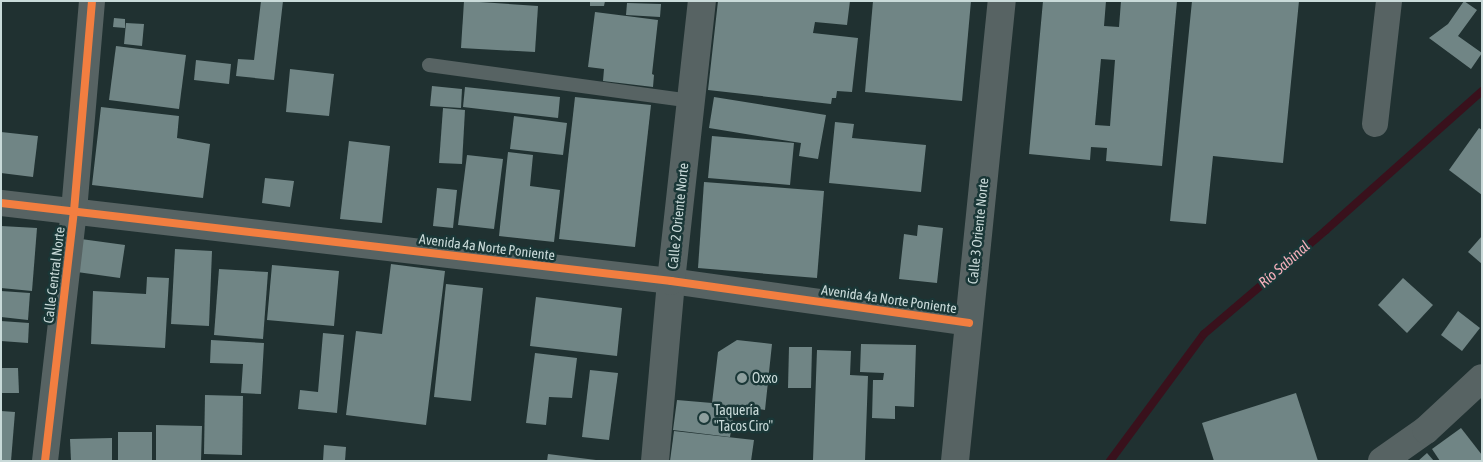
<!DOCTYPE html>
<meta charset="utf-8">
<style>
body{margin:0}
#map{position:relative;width:1483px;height:462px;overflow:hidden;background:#203131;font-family:"Asap Condensed",sans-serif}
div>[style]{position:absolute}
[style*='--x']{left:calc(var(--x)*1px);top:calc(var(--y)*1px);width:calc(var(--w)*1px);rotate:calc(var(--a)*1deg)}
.stream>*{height:8px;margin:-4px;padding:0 4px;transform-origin:4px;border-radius:4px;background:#39111c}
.building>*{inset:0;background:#708585}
.service>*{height:14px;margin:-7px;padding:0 7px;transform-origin:7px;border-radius:7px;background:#576363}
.minor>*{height:26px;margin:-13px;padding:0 13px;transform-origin:13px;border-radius:13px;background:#576363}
.secondary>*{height:28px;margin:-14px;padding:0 14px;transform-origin:14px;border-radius:14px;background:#576363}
.cycleway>*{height:8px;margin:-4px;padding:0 4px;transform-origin:4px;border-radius:4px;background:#f27e40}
.dots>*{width:14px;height:14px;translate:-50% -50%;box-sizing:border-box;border:2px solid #1a3737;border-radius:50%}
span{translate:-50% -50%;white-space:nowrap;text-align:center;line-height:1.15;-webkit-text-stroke:5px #1a3737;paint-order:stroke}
.street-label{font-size:14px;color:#c9dad9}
.poi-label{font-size:14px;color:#c9dad9}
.left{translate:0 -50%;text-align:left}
.water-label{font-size:15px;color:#f5b0bb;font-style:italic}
.frame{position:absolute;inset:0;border:2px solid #c9dad9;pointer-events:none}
</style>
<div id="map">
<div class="stream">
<div style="--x:1110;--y:461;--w:158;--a:-53.5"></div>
<div style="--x:1204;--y:334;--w:160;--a:-40.4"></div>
<div style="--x:1326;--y:230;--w:209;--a:-41.7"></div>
</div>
<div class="building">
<div style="clip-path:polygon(261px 1px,283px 1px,274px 80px,236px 76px,238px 59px,254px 60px)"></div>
<div style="clip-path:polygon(464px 1px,538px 6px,535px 52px,461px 48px)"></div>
<div style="clip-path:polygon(590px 1px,605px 1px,604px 6px,590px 6px)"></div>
<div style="clip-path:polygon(718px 1px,850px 1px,847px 25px,815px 22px,813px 33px,858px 38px,852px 92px,837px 91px,836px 98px,832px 98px,831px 104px,708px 90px)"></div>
<div style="clip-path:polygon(873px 1px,971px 1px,962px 101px,865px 92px)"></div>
<div style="clip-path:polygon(evenodd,1043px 1px,1106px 1px,1104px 26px,1119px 27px,1121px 1px,1177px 1px,1162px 166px,1106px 161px,1107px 148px,1091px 147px,1090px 160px,1029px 154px,1043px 1px,1101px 59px,1115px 60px,1110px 126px,1095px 125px,1101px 59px)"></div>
<div style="clip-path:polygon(1192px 1px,1299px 1px,1283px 163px,1213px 156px,1206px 224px,1170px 221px)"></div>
<div style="clip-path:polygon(1464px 1px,1477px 10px,1458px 36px,1482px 53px,1471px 69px,1429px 38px,1448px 24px)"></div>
<div style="clip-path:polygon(627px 3px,661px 4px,660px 17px,626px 15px)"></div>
<div style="clip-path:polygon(595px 12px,658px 20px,652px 74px,654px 75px,653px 87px,603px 81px,604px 69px,588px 67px)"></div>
<div style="clip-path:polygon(114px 18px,125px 19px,125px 28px,113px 27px)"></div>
<div style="clip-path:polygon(126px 23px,144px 24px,142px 46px,124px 44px)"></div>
<div style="clip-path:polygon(116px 46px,186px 55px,179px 109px,109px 100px)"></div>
<div style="clip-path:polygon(196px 60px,231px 64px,229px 84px,194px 80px)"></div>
<div style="clip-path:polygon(290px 69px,334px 74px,329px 116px,286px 112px)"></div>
<div style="clip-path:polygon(432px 86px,462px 89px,461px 108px,430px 106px)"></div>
<div style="clip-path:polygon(465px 87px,560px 97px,558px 118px,463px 107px)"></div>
<div style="clip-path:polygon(575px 97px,651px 105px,635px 247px,559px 239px)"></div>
<div style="clip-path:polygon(714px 97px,826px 115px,818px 159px,799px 156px,801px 143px,709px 128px)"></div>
<div style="clip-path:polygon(101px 107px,179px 116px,177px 138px,210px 144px,203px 198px,92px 185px)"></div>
<div style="clip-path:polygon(443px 108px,465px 110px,462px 164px,439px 163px)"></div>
<div style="clip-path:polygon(514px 116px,567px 123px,563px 155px,510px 149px)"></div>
<div style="clip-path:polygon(835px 122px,854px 124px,852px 138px,926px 145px,921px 192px,829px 183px)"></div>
<div style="clip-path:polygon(1479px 128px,1482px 130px,1482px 195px,1449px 170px)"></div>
<div style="clip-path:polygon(1px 132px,38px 136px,33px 177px,1px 173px)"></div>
<div style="clip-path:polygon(712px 136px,794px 143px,790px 185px,708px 178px)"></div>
<div style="clip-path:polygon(349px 141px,390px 146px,382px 223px,340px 219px)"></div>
<div style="clip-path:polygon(508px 152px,533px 155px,530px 186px,560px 190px,554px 242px,499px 236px)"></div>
<div style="clip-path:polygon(467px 155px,503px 159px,494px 229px,458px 225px)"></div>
<div style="clip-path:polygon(265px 178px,294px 181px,290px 207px,262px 203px)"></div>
<div style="clip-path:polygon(704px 182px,824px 191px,817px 278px,698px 268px)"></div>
<div style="clip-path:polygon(437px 188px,457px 190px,453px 228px,433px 226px)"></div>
<div style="clip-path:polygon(918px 225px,943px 228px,937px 283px,899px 279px,904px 234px,917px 236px)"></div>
<div style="clip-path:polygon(1px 226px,37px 228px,32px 291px,1px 288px)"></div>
<div style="clip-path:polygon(1482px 236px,1482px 264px,1468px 252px)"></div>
<div style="clip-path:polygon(81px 239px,125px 245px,120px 278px,77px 272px)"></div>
<div style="clip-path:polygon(175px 249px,212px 251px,209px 326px,171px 324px)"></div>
<div style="clip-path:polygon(391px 264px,445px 271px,426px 425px,346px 415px,356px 331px,382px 334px)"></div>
<div style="clip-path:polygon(272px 265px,339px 271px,334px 326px,267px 320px)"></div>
<div style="clip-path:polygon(219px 269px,268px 272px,263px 339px,214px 335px)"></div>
<div style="clip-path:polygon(147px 277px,169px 278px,165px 348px,91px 344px,93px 291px,146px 294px)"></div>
<div style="clip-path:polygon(1403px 278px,1433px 305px,1407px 333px,1378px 305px)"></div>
<div style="clip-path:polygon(446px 284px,483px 288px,471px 401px,434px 397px)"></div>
<div style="clip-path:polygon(1px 291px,30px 293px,28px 320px,1px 317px)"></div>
<div style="clip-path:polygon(536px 297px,622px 308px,617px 356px,530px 346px)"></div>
<div style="clip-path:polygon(1458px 311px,1480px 328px,1462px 351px,1441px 335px)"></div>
<div style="clip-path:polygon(1px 321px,29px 323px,28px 343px,1px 341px)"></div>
<div style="clip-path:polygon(323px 333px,344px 335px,337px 413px,298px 409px,300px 390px,318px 392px)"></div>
<div style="clip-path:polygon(211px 340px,264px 343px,261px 394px,241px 393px,243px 364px,210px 363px)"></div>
<div style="clip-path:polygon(737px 340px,772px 344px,765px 410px,735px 406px,730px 437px,673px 430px,677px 400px,712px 403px,718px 352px)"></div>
<div style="clip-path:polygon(861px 344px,916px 345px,914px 407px,895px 406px,895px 419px,872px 418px,873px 380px,883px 380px,884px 373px,860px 372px)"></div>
<div style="clip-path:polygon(789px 347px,812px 347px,811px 388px,788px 388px)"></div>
<div style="clip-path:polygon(817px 350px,851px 351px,850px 375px,868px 376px,865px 461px,813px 460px)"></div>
<div style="clip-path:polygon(535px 353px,577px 358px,572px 398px,549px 397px,546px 425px,526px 423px)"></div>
<div style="clip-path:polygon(1px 368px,18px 368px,19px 393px,1px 393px)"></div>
<div style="clip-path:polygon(590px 370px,618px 373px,609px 440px,582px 437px)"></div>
<div style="clip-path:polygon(1296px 393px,1318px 461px,1214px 461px,1202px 423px)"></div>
<div style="clip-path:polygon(205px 395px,243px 396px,242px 455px,204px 454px)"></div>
<div style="clip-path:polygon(1px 411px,15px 412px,11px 461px,1px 461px)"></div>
<div style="clip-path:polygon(156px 425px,202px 426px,201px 461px,156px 461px)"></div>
<div style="clip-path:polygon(1461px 428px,1482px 455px,1482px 461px,1440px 461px,1432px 449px)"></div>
<div style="clip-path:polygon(674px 431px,754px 440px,751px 461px,670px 461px)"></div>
<div style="clip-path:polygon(118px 432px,152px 432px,152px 461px,118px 461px)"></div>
<div style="clip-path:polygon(112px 438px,112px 461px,71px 461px,70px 439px)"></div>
<div style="clip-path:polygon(324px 445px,346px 447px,345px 461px,323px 461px)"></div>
<div style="clip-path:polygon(1427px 453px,1434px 461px,1418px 461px)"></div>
<div style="clip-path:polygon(548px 454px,596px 460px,596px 461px,547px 461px)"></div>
</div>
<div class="service">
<div style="--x:429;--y:65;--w:264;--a:7.8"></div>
</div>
<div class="minor">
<div style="--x:1375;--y:124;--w:124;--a:-83.5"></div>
<div style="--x:1;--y:203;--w:675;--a:6.64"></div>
<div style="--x:671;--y:281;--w:301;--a:8"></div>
<div style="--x:45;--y:461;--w:252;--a:-83.4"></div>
<div style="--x:74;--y:211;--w:211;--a:-85.1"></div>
</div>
<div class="secondary">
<div style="--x:655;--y:461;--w:181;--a:-84.9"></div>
<div style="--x:671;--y:281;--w:282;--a:-83.7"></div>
<div style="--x:955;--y:461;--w:462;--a:-84.2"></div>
<div style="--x:1382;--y:461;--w:54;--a:-35.2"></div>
<div style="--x:1426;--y:430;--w:76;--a:-42.9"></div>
</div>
<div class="cycleway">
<div style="--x:1;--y:203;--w:675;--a:6.64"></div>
<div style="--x:671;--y:281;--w:301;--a:8"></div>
<div style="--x:45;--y:461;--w:252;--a:-83.4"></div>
<div style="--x:74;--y:211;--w:211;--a:-85.1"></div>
</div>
<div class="dots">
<div style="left:742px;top:378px;background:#8e9f9e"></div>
<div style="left:704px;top:418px;background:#8e9f9e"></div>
</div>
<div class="street-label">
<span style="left:678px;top:216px;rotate:-84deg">Calle 2 Oriente Norte</span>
<span style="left:978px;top:231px;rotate:-84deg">Calle 3 Oriente Norte</span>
<span style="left:487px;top:247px;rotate:7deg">Avenida 4a Norte Poniente</span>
<span style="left:54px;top:275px;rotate:-83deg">Calle Central Norte</span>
<span style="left:889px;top:299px;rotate:8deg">Avenida 4a Norte Poniente</span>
</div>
<div class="poi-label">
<span class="left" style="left:752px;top:378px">Oxxo</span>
<span class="left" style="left:714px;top:418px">Taquería<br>"Tacos Ciro"</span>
</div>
<div class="water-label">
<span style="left:1284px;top:264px;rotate:-41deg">Río Sabinal</span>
</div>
<div class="frame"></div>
</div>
